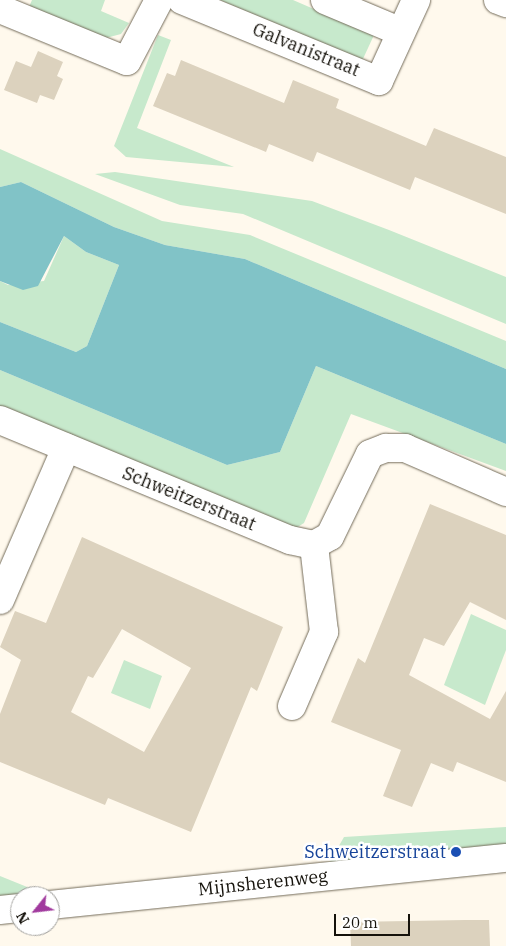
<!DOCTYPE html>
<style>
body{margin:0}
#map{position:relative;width:506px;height:946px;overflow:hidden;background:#fff9ed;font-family:"IBM Plex Serif",serif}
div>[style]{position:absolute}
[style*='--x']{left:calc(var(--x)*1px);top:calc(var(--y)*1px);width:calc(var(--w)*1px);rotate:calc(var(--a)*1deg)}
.green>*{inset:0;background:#c7e9cc}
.water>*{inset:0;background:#81c3c7}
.building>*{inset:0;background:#dcd2be}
.roads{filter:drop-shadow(0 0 1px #746c5a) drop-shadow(0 0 1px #746c5a)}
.minor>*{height:28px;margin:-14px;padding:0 14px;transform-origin:14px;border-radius:14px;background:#fff}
.dots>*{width:14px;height:14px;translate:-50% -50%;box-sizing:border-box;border:2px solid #fff;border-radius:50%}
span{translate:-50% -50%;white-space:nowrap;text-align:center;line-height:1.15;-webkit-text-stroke:5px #fff;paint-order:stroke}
.street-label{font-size:18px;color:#15120b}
.transit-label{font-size:18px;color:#164399}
.right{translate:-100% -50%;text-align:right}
.north{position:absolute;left:10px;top:886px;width:50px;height:50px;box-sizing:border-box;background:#fff;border:1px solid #a1a09d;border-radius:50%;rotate:241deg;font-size:14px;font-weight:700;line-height:20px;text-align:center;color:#15120b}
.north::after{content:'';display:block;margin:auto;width:18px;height:22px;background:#a13a9e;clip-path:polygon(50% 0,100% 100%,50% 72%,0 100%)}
.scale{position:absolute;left:334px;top:914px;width:76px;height:22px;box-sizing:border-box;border:2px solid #15120b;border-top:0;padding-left:6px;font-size:15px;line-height:18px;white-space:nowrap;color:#15120b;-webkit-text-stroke:4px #fff;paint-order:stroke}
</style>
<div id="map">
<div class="green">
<div style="clip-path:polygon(32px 0,105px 0,101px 11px,129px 23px,121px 34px,102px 39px,29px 7px)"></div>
<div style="clip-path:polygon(220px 0,293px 0,374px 35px,362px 61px)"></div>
<div style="clip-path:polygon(158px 35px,171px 40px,137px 128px,234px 167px,126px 157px,114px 146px)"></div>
<div style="clip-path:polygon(0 149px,162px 221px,250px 235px,506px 341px,506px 369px,245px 259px,165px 245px,114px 227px,21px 182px,0 187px)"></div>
<div style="clip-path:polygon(115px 172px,312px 201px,389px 230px,506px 277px,506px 324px,243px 214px,180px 205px,95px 174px)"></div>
<div style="clip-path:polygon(64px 236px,86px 252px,119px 265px,87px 346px,76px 352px,0 322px,0 281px,8px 285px,44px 281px)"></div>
<div style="clip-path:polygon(316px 366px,506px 444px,506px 471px,351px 414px,304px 523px,296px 528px,0 409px,0 370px,227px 465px,280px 452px)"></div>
<div style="clip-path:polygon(471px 614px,506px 630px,506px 650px,485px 705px,444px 685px)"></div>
<div style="clip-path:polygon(124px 660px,162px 676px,150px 709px,111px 693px)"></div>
<div style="clip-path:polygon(506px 827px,506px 849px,328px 865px,344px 837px)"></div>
<div style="clip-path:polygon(0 876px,42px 893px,0 897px)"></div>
</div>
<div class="water">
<div style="clip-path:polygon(21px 182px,114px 227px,165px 245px,245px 259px,506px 369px,506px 444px,316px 366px,280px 452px,227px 465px,0 370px,0 322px,76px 352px,87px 346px,119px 265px,86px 252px,64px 236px,38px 286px,23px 290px,0 281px,0 187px)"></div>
</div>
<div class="building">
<div style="clip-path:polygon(38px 51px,63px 62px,57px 76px,63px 79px,54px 100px,40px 95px,37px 103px,4px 90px,16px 61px,31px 67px)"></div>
<div style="clip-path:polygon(181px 60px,284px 103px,293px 80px,339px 99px,336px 108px,426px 146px,434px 128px,506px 157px,506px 214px,415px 177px,410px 190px,317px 152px,313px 162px,269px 144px,266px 152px,153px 106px,167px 73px,175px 76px)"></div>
<div style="clip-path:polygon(430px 504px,506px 535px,506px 620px,470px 602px,444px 646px,424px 638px,409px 675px,490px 719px,506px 691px,506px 782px,457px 762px,453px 772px,431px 763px,412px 807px,383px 796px,401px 750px,331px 722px,358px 658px,365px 663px)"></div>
<div style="clip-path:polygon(evenodd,82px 537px,283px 627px,257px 691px,251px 687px,191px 832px,108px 798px,105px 805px,0 762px,0 714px,21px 660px,0 647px,15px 611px,46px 623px,82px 537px,122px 629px,191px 668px,144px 752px,71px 712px,88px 676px,93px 678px,122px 629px)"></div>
<div style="clip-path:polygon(465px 920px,489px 920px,490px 946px,351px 946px,350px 922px)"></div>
</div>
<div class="roads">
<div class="minor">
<div style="--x:182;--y:0;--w:213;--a:22.4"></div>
<div style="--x:379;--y:81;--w:89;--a:-65.4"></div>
<div style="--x:325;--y:0;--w:82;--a:22.8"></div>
<div style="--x:498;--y:0;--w:9;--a:21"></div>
<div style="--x:0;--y:9;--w:137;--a:22.3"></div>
<div style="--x:127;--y:61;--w:69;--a:-62.3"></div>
<div style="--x:0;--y:420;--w:314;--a:22.5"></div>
<div style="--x:290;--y:540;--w:25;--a:12"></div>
<div style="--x:314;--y:545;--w:18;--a:-29"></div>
<div style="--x:330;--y:536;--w:91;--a:-64"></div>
<div style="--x:370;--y:454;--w:17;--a:-21"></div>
<div style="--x:386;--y:448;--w:19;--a:0"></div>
<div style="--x:405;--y:448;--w:110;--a:23.5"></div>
<div style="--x:0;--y:600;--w:166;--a:-66.5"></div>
<div style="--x:292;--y:706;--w:81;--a:-66.6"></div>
<div style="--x:324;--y:632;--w:88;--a:-96.6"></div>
<div style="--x:50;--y:905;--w:458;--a:-5.9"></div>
<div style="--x:0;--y:910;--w:20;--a:-6"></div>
</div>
</div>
<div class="dots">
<div style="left:456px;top:852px;background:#1a4fb4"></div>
</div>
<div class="street-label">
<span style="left:306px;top:50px;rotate:22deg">Galvanistraat</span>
<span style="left:189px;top:499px;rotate:22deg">Schweitzerstraat</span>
<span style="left:263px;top:883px;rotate:-6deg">Mijnsherenweg</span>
</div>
<div class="transit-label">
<span class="right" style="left:446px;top:852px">Schweitzerstraat</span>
</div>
<div class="north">N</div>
<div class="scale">20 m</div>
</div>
